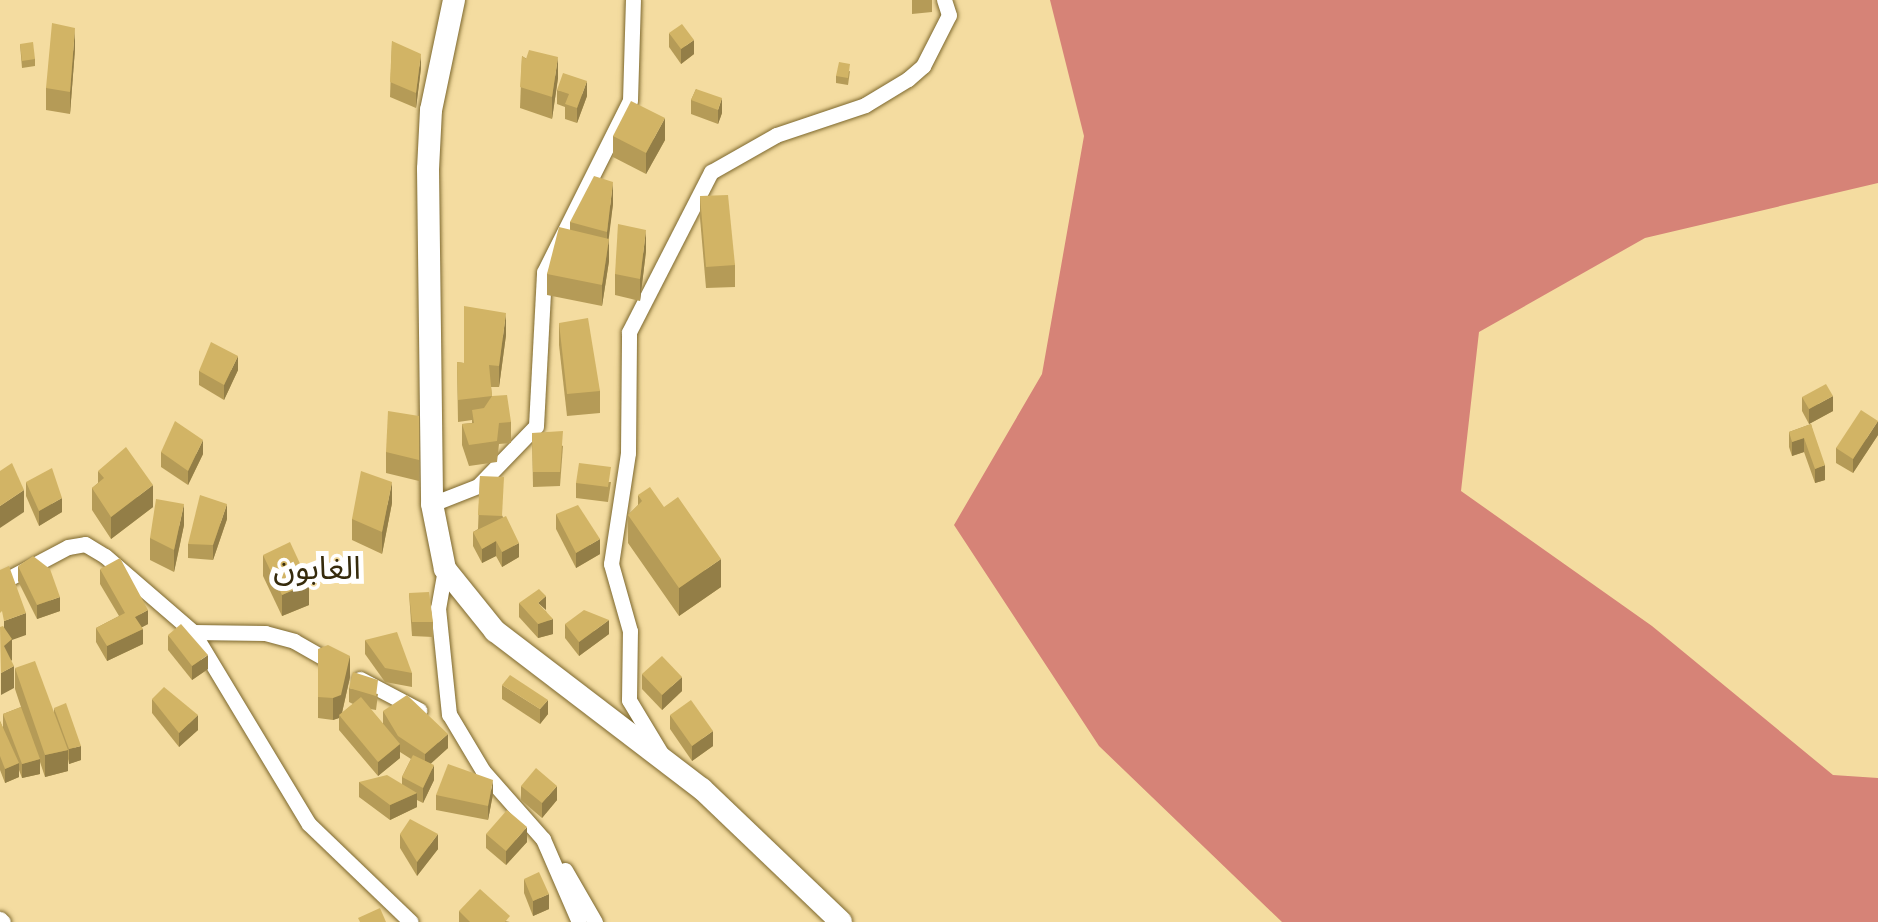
<!DOCTYPE html>
<meta charset="utf-8">
<style>
body{margin:0}
#map{position:relative;width:1878px;height:922px;overflow:hidden;background:#f4dca0;font-family:"Titillium Web","Noto Sans Arabic",sans-serif}
div>[style]{position:absolute}
[style*='--x']{left:calc(var(--x)*1px);top:calc(var(--y)*1px);width:calc(var(--w)*1px);rotate:calc(var(--a)*1deg)}
.forest>*{inset:0;background:#d68377}
.roads{filter:drop-shadow(0 0 2px #7c672d) drop-shadow(0 0 2px #7c672d)}
.street>*{height:15px;margin:-7.5px;padding:0 7.5px;transform-origin:7.5px;border-radius:7.5px;background:#fff}
.secondary>*{height:22px;margin:-11px;padding:0 11px;transform-origin:11px;border-radius:11px;background:#fff}
.wall>*{inset:0;background:#b59b57}
.shaded-wall>*{inset:0;background:#937e47}
.building>*{inset:0;background:#d2b465}
span{translate:-50% -50%;white-space:nowrap;text-align:center;line-height:1.15;-webkit-text-stroke:10px #fff;paint-order:stroke}
.quarter-label{font-size:32px;color:#362b0c}
</style>
<div id="map">
<div class="forest">
<div style="clip-path:polygon(1050px 0,1878px 0,1878px 183px,1645px 238px,1479px 332px,1461px 491px,1652px 626px,1833px 775px,1878px 778px,1878px 922px,1282px 922px,1099px 746px,954px 525px,1042px 374px,1084px 136px)"></div>
</div>
<div class="roads">
<div class="street">
<div style="--x:432;--y:504;--w:49;--a:-21.4"></div>
<div style="--x:478;--y:486;--w:83;--a:-46"></div>
<div style="--x:536;--y:426;--w:154;--a:-87"></div>
<div style="--x:544;--y:272;--w:192;--a:-63.4"></div>
<div style="--x:630;--y:100;--w:100;--a:-88.3"></div>
<div style="--x:445;--y:569;--w:40;--a:100"></div>
<div style="--x:438;--y:608;--w:107;--a:84.1"></div>
<div style="--x:449;--y:714;--w:66;--a:59.2"></div>
<div style="--x:483;--y:771;--w:91;--a:48.6"></div>
<div style="--x:543;--y:839;--w:90;--a:66.6"></div>
<div style="--x:0;--y:583;--w:77;--a:-27.9"></div>
<div style="--x:68;--y:547;--w:17;--a:-10"></div>
<div style="--x:85;--y:544;--w:23;--a:31"></div>
<div style="--x:105;--y:556;--w:116;--a:40.8"></div>
<div style="--x:193;--y:632;--w:224;--a:58.9"></div>
<div style="--x:309;--y:824;--w:141;--a:43.9"></div>
<div style="--x:193;--y:632;--w:72;--a:0.8"></div>
<div style="--x:265;--y:633;--w:30;--a:15"></div>
<div style="--x:294;--y:641;--w:48;--a:29.7"></div>
<div style="--x:360;--y:679;--w:67;--a:27.7"></div>
<div style="--x:664;--y:758;--w:68;--a:-121.1"></div>
<div style="--x:629;--y:700;--w:69;--a:-89.2"></div>
<div style="--x:630;--y:631;--w:70;--a:-105.8"></div>
<div style="--x:611;--y:564;--w:112;--a:-81.3"></div>
<div style="--x:628;--y:453;--w:121;--a:-89.5"></div>
<div style="--x:629;--y:332;--w:180;--a:-62.9"></div>
<div style="--x:711;--y:172;--w:75;--a:-29.6"></div>
<div style="--x:776;--y:135;--w:94;--a:-18.6"></div>
<div style="--x:865;--y:105;--w:50;--a:-31.2"></div>
<div style="--x:908;--y:79;--w:20;--a:-41"></div>
<div style="--x:923;--y:66;--w:57;--a:-63"></div>
<div style="--x:949;--y:15;--w:16;--a:-108"></div>
<div style="--x:565;--y:870;--w:60;--a:60"></div>
<div style="--x:0;--y:919;--w:4;--a:45"></div>
</div>
<div class="secondary">
<div style="--x:454;--y:0;--w:112;--a:101.8"></div>
<div style="--x:431;--y:110;--w:59;--a:92.9"></div>
<div style="--x:428;--y:169;--w:335;--a:89.3"></div>
<div style="--x:432;--y:504;--w:66;--a:78.7"></div>
<div style="--x:445;--y:569;--w:80;--a:51.1"></div>
<div style="--x:495;--y:631;--w:260;--a:37.4"></div>
<div style="--x:702;--y:789;--w:192;--a:43.7"></div>
</div>
</div>
<div class="wall">
<div style="clip-path:polygon(912px 0,932px 0,932px 12px,912px 14px)"></div>
<div style="clip-path:polygon(669px 33px,694px 54px,681px 64px,669px 47px)"></div>
<div style="clip-path:polygon(392px 41px,421px 68px,416px 108px,390px 97px)"></div>
<div style="clip-path:polygon(20px 44px,35px 59px,35px 66px,22px 68px)"></div>
<div style="clip-path:polygon(75px 49px,70px 114px,46px 110px,46px 88px)"></div>
<div style="clip-path:polygon(522px 56px,558px 78px,552px 119px,520px 108px)"></div>
<div style="clip-path:polygon(850px 71px,848px 85px,836px 83px,836px 76px)"></div>
<div style="clip-path:polygon(696px 89px,722px 113px,718px 124px,691px 114px,691px 100px)"></div>
<div style="clip-path:polygon(557px 90px,587px 96px,577px 123px,565px 119px,565px 107px,557px 104px)"></div>
<div style="clip-path:polygon(613px 136px,665px 140px,646px 174px,613px 157px)"></div>
<div style="clip-path:polygon(700px 196px,735px 265px,735px 287px,706px 288px,700px 218px)"></div>
<div style="clip-path:polygon(613px 204px,608px 239px,609px 261px,602px 306px,547px 295px,547px 274px,570px 230px,570px 222px)"></div>
<div style="clip-path:polygon(646px 251px,640px 301px,615px 295px,615px 274px)"></div>
<div style="clip-path:polygon(559px 323px,600px 391px,600px 413px,567px 416px,559px 345px)"></div>
<div style="clip-path:polygon(506px 335px,499px 387px,491px 387px,492px 396px,511px 422px,511px 443px,499px 444px,497px 462px,469px 466px,462px 445px,462px 424px,472px 423px,472px 420px,458px 422px,457px 362px,464px 363px)"></div>
<div style="clip-path:polygon(238px 370px,224px 400px,199px 385px,199px 371px)"></div>
<div style="clip-path:polygon(1802px 397px,1833px 411px,1809px 424px,1802px 411px)"></div>
<div style="clip-path:polygon(419px 416px,419px 481px,386px 473px,386px 452px)"></div>
<div style="clip-path:polygon(1811px 424px,1825px 480px,1815px 483px,1804px 452px,1792px 456px,1789px 447px,1789px 432px)"></div>
<div style="clip-path:polygon(532px 433px,563px 446px,560px 486px,533px 487px)"></div>
<div style="clip-path:polygon(1878px 435px,1853px 473px,1836px 463px,1836px 448px)"></div>
<div style="clip-path:polygon(161px 452px,203px 454px,188px 485px,161px 467px)"></div>
<div style="clip-path:polygon(98px 471px,153px 507px,111px 539px,92px 510px,92px 488px,98px 483px)"></div>
<div style="clip-path:polygon(480px 476px,503px 517px,519px 557px,502px 567px,496px 556px,482px 563px,473px 546px,473px 532px,478px 529px)"></div>
<div style="clip-path:polygon(26px 482px,62px 512px,39px 526px,26px 496px)"></div>
<div style="clip-path:polygon(611px 482px,608px 502px,576px 498px,576px 483px)"></div>
<div style="clip-path:polygon(638px 495px,721px 587px,679px 616px,628px 543px,628px 515px,638px 505px)"></div>
<div style="clip-path:polygon(392px 503px,382px 554px,352px 540px,352px 519px)"></div>
<div style="clip-path:polygon(556px 514px,600px 554px,576px 568px,556px 529px)"></div>
<div style="clip-path:polygon(227px 519px,213px 560px,188px 558px,188px 544px)"></div>
<div style="clip-path:polygon(184px 525px,174px 572px,150px 560px,150px 538px)"></div>
<div style="clip-path:polygon(263px 555px,309px 605px,282px 616px,263px 576px)"></div>
<div style="clip-path:polygon(18px 566px,60px 611px,37px 619px,18px 581px)"></div>
<div style="clip-path:polygon(100px 569px,148px 624px,142px 627px,143px 644px,107px 661px,96px 642px,96px 628px,119px 616px,100px 584px)"></div>
<div style="clip-path:polygon(409px 593px,433px 622px,433px 637px,412px 636px)"></div>
<div style="clip-path:polygon(519px 603px,546px 611px,553px 634px,538px 638px,519px 617px)"></div>
<div style="clip-path:polygon(565px 624px,609px 634px,579px 656px,565px 638px)"></div>
<div style="clip-path:polygon(168px 635px,208px 669px,192px 680px,168px 650px)"></div>
<div style="clip-path:polygon(365px 640px,412px 673px,412px 687px,385px 682px,365px 654px)"></div>
<div style="clip-path:polygon(318px 649px,350px 677px,342px 713px,353px 704px,349px 702px,349px 688px,378px 694px,376px 710px,370px 709px,383px 724px,383px 711px,448px 748px,431px 763px,434px 780px,423px 803px,417px 800px,417px 807px,390px 820px,359px 797px,359px 782px,402px 784px,402px 777px,411px 759px,400px 752px,400px 758px,378px 776px,339px 730px,339px 718px,333px 720px,318px 718px)"></div>
<div style="clip-path:polygon(15px 668px,54px 714px,54px 708px,81px 760px,69px 764px,68px 759px,68px 771px,45px 777px,40px 762px,40px 774px,22px 778px,19px 770px,19px 777px,5px 783px,0 770px,0 721px,3px 728px,3px 714px,21px 707px,15px 689px)"></div>
<div style="clip-path:polygon(642px 674px,682px 691px,662px 710px,642px 689px)"></div>
<div style="clip-path:polygon(502px 685px,548px 714px,540px 724px,502px 699px)"></div>
<div style="clip-path:polygon(152px 699px,198px 730px,179px 747px,152px 713px)"></div>
<div style="clip-path:polygon(670px 715px,713px 746px,692px 761px,670px 729px)"></div>
<div style="clip-path:polygon(521px 786px,557px 800px,542px 818px,521px 800px)"></div>
<div style="clip-path:polygon(493px 794px,488px 820px,436px 810px,436px 795px)"></div>
<div style="clip-path:polygon(400px 834px,438px 849px,417px 876px,400px 848px)"></div>
<div style="clip-path:polygon(486px 834px,527px 842px,506px 865px,486px 848px)"></div>
<div style="clip-path:polygon(524px 879px,549px 909px,533px 916px,524px 893px)"></div>
<div style="clip-path:polygon(459px 911px,510px 922px,459px 922px)"></div>
</div>
<div class="shaded-wall">
<div style="clip-path:polygon(75px 28px,75px 49px,70px 114px,70px 92px)"></div>
<div style="clip-path:polygon(694px 40px,694px 54px,681px 64px,681px 49px)"></div>
<div style="clip-path:polygon(421px 54px,421px 68px,416px 108px,416px 93px)"></div>
<div style="clip-path:polygon(558px 57px,558px 78px,552px 119px,552px 97px)"></div>
<div style="clip-path:polygon(587px 81px,587px 96px,577px 123px,577px 108px)"></div>
<div style="clip-path:polygon(722px 98px,722px 113px,718px 124px,718px 110px)"></div>
<div style="clip-path:polygon(665px 118px,665px 140px,646px 174px,646px 153px)"></div>
<div style="clip-path:polygon(613px 182px,613px 204px,607px 253px,607px 232px)"></div>
<div style="clip-path:polygon(646px 230px,646px 251px,640px 301px,640px 279px)"></div>
<div style="clip-path:polygon(609px 239px,609px 261px,602px 306px,602px 285px)"></div>
<div style="clip-path:polygon(506px 313px,506px 335px,499px 387px,499px 366px)"></div>
<div style="clip-path:polygon(238px 356px,238px 370px,224px 400px,224px 385px)"></div>
<div style="clip-path:polygon(1833px 396px,1833px 411px,1809px 424px,1809px 409px)"></div>
<div style="clip-path:polygon(1878px 421px,1878px 435px,1853px 473px,1853px 459px)"></div>
<div style="clip-path:polygon(1804px 438px,1804px 452px,1792px 456px,1792px 442px)"></div>
<div style="clip-path:polygon(203px 440px,203px 454px,188px 485px,188px 471px)"></div>
<div style="clip-path:polygon(1825px 465px,1825px 480px,1815px 483px,1815px 469px)"></div>
<div style="clip-path:polygon(392px 482px,392px 503px,382px 554px,382px 532px)"></div>
<div style="clip-path:polygon(153px 485px,153px 507px,111px 539px,111px 517px)"></div>
<div style="clip-path:polygon(24px 490px,24px 512px,0 528px,0 506px)"></div>
<div style="clip-path:polygon(62px 498px,62px 512px,39px 526px,39px 511px)"></div>
<div style="clip-path:polygon(184px 504px,184px 525px,174px 572px,174px 550px)"></div>
<div style="clip-path:polygon(227px 504px,227px 519px,213px 560px,213px 545px)"></div>
<div style="clip-path:polygon(600px 539px,600px 554px,576px 568px,576px 553px)"></div>
<div style="clip-path:polygon(496px 541px,496px 556px,482px 563px,482px 549px)"></div>
<div style="clip-path:polygon(519px 543px,519px 557px,502px 567px,502px 552px)"></div>
<div style="clip-path:polygon(721px 559px,721px 587px,679px 616px,679px 588px)"></div>
<div style="clip-path:polygon(309px 583px,309px 605px,282px 616px,282px 595px)"></div>
<div style="clip-path:polygon(546px 596px,546px 610px,538px 603px)"></div>
<div style="clip-path:polygon(60px 597px,60px 611px,37px 619px,37px 605px)"></div>
<div style="clip-path:polygon(148px 610px,148px 624px,135px 631px,135px 617px)"></div>
<div style="clip-path:polygon(26px 613px,26px 635px,12px 640px,12px 660px,4px 668px,4px 621px)"></div>
<div style="clip-path:polygon(553px 619px,553px 634px,538px 638px,538px 624px)"></div>
<div style="clip-path:polygon(609px 620px,609px 634px,579px 656px,579px 642px)"></div>
<div style="clip-path:polygon(143px 629px,143px 644px,107px 661px,107px 646px)"></div>
<div style="clip-path:polygon(208px 655px,208px 669px,192px 680px,192px 666px)"></div>
<div style="clip-path:polygon(350px 656px,350px 677px,341px 717px,339px 715px,339px 718px,333px 720px,333px 698px)"></div>
<div style="clip-path:polygon(14px 666px,14px 688px,1px 695px,1px 673px)"></div>
<div style="clip-path:polygon(682px 677px,682px 691px,662px 710px,662px 695px)"></div>
<div style="clip-path:polygon(548px 700px,548px 714px,540px 724px,540px 709px)"></div>
<div style="clip-path:polygon(198px 715px,198px 730px,179px 747px,179px 733px)"></div>
<div style="clip-path:polygon(713px 731px,713px 746px,692px 761px,692px 746px)"></div>
<div style="clip-path:polygon(448px 734px,448px 748px,425px 769px,425px 754px)"></div>
<div style="clip-path:polygon(400px 744px,400px 758px,378px 776px,378px 762px)"></div>
<div style="clip-path:polygon(81px 746px,81px 760px,69px 764px,69px 749px)"></div>
<div style="clip-path:polygon(68px 750px,68px 771px,45px 777px,45px 755px)"></div>
<div style="clip-path:polygon(40px 759px,40px 774px,22px 778px,22px 764px)"></div>
<div style="clip-path:polygon(19px 763px,19px 777px,5px 783px,5px 769px)"></div>
<div style="clip-path:polygon(434px 765px,434px 780px,423px 803px,423px 788px)"></div>
<div style="clip-path:polygon(493px 780px,493px 794px,488px 820px,488px 806px)"></div>
<div style="clip-path:polygon(557px 786px,557px 800px,542px 818px,542px 803px)"></div>
<div style="clip-path:polygon(417px 793px,417px 807px,390px 820px,390px 805px)"></div>
<div style="clip-path:polygon(527px 827px,527px 842px,506px 865px,506px 851px)"></div>
<div style="clip-path:polygon(438px 834px,438px 849px,417px 876px,417px 862px)"></div>
<div style="clip-path:polygon(549px 894px,549px 909px,533px 916px,533px 901px)"></div>
</div>
<div class="building">
<div style="clip-path:polygon(52px 23px,75px 28px,70px 92px,46px 88px)"></div>
<div style="clip-path:polygon(682px 24px,694px 40px,681px 49px,669px 33px)"></div>
<div style="clip-path:polygon(392px 41px,421px 54px,416px 93px,390px 82px)"></div>
<div style="clip-path:polygon(33px 42px,35px 59px,22px 61px,20px 44px)"></div>
<div style="clip-path:polygon(529px 50px,558px 57px,552px 97px,520px 87px,522px 56px,526px 59px)"></div>
<div style="clip-path:polygon(839px 62px,850px 64px,848px 78px,836px 76px)"></div>
<div style="clip-path:polygon(563px 73px,587px 81px,577px 108px,565px 104px,569px 94px,557px 90px)"></div>
<div style="clip-path:polygon(696px 89px,722px 98px,718px 110px,691px 100px)"></div>
<div style="clip-path:polygon(631px 101px,665px 118px,646px 153px,613px 136px)"></div>
<div style="clip-path:polygon(594px 176px,613px 182px,607px 232px,570px 222px)"></div>
<div style="clip-path:polygon(728px 195px,735px 265px,706px 267px,700px 196px)"></div>
<div style="clip-path:polygon(618px 224px,646px 230px,640px 279px,615px 274px)"></div>
<div style="clip-path:polygon(559px 227px,609px 239px,602px 285px,547px 274px)"></div>
<div style="clip-path:polygon(464px 306px,506px 313px,499px 366px,489px 365px,492px 396px,458px 400px,457px 362px,464px 363px)"></div>
<div style="clip-path:polygon(588px 318px,600px 391px,567px 394px,559px 323px)"></div>
<div style="clip-path:polygon(211px 342px,238px 356px,224px 385px,199px 371px)"></div>
<div style="clip-path:polygon(1826px 384px,1833px 396px,1809px 409px,1802px 397px)"></div>
<div style="clip-path:polygon(507px 395px,511px 422px,499px 423px,497px 441px,469px 445px,462px 424px,474px 423px,472px 410px,484px 408px,492px 396px)"></div>
<div style="clip-path:polygon(1861px 410px,1878px 421px,1853px 459px,1836px 448px)"></div>
<div style="clip-path:polygon(388px 411px,419px 416px,419px 460px,386px 452px)"></div>
<div style="clip-path:polygon(175px 421px,203px 440px,188px 471px,161px 452px)"></div>
<div style="clip-path:polygon(1811px 424px,1825px 465px,1815px 469px,1804px 438px,1792px 442px,1789px 432px)"></div>
<div style="clip-path:polygon(563px 431px,560px 472px,533px 472px,532px 433px)"></div>
<div style="clip-path:polygon(126px 447px,153px 485px,111px 517px,92px 488px,104px 478px,98px 471px)"></div>
<div style="clip-path:polygon(12px 463px,24px 490px,0 506px,0 471px)"></div>
<div style="clip-path:polygon(579px 463px,611px 467px,608px 487px,576px 483px)"></div>
<div style="clip-path:polygon(52px 468px,62px 498px,39px 511px,26px 482px)"></div>
<div style="clip-path:polygon(361px 471px,392px 482px,382px 532px,352px 519px)"></div>
<div style="clip-path:polygon(480px 476px,504px 477px,502px 516px,478px 515px)"></div>
<div style="clip-path:polygon(650px 487px,664px 507px,678px 497px,721px 559px,679px 588px,628px 515px,642px 501px,638px 495px)"></div>
<div style="clip-path:polygon(200px 495px,227px 504px,213px 545px,188px 544px)"></div>
<div style="clip-path:polygon(156px 499px,184px 504px,174px 550px,150px 538px)"></div>
<div style="clip-path:polygon(578px 505px,600px 539px,576px 553px,556px 514px)"></div>
<div style="clip-path:polygon(506px 516px,519px 543px,502px 552px,496px 541px,482px 549px,473px 532px)"></div>
<div style="clip-path:polygon(290px 542px,309px 583px,282px 595px,263px 555px)"></div>
<div style="clip-path:polygon(33px 556px,50px 569px,60px 597px,37px 605px,18px 566px)"></div>
<div style="clip-path:polygon(120px 558px,148px 610px,135px 617px,143px 629px,107px 646px,96px 628px,125px 613px,100px 569px)"></div>
<div style="clip-path:polygon(9px 566px,26px 613px,4px 621px,2px 611px,0 613px,0 570px)"></div>
<div style="clip-path:polygon(539px 589px,546px 596px,538px 603px,553px 619px,538px 624px,519px 603px)"></div>
<div style="clip-path:polygon(429px 592px,433px 622px,412px 622px,409px 593px)"></div>
<div style="clip-path:polygon(584px 610px,609px 620px,579px 642px,565px 624px)"></div>
<div style="clip-path:polygon(181px 624px,208px 655px,192px 666px,168px 635px)"></div>
<div style="clip-path:polygon(3px 626px,12px 639px,4px 646px,14px 666px,1px 673px,0 627px)"></div>
<div style="clip-path:polygon(397px 632px,412px 673px,385px 668px,365px 640px)"></div>
<div style="clip-path:polygon(328px 645px,350px 656px,341px 695px,333px 698px,318px 697px,318px 649px)"></div>
<div style="clip-path:polygon(662px 656px,682px 677px,662px 695px,642px 674px)"></div>
<div style="clip-path:polygon(35px 661px,68px 750px,45px 755px,15px 668px)"></div>
<div style="clip-path:polygon(353px 672px,378px 680px,376px 696px,349px 688px)"></div>
<div style="clip-path:polygon(510px 675px,548px 700px,540px 709px,502px 685px)"></div>
<div style="clip-path:polygon(164px 687px,198px 715px,179px 733px,152px 699px)"></div>
<div style="clip-path:polygon(407px 695px,448px 734px,425px 754px,398px 736px,383px 711px)"></div>
<div style="clip-path:polygon(361px 697px,400px 744px,378px 762px,339px 715px)"></div>
<div style="clip-path:polygon(691px 700px,713px 731px,692px 746px,670px 715px)"></div>
<div style="clip-path:polygon(66px 703px,81px 746px,69px 749px,54px 708px)"></div>
<div style="clip-path:polygon(21px 707px,40px 759px,22px 764px,3px 714px)"></div>
<div style="clip-path:polygon(0 721px,19px 763px,5px 769px,0 756px)"></div>
<div style="clip-path:polygon(413px 755px,434px 765px,423px 788px,402px 777px)"></div>
<div style="clip-path:polygon(448px 764px,493px 780px,488px 806px,436px 795px)"></div>
<div style="clip-path:polygon(536px 768px,557px 786px,542px 803px,521px 786px)"></div>
<div style="clip-path:polygon(387px 775px,417px 793px,390px 805px,359px 782px)"></div>
<div style="clip-path:polygon(507px 810px,527px 827px,506px 851px,486px 834px)"></div>
<div style="clip-path:polygon(410px 819px,438px 834px,417px 862px,400px 834px)"></div>
<div style="clip-path:polygon(539px 872px,549px 894px,533px 901px,524px 879px)"></div>
<div style="clip-path:polygon(480px 889px,510px 916px,505px 922px,470px 922px,459px 911px)"></div>
<div style="clip-path:polygon(380px 908px,386px 922px,360px 922px,358px 918px)"></div>
</div>
<div class="quarter-label">
<span style="left:317px;top:567px">الغابون</span>
</div>
</div>
